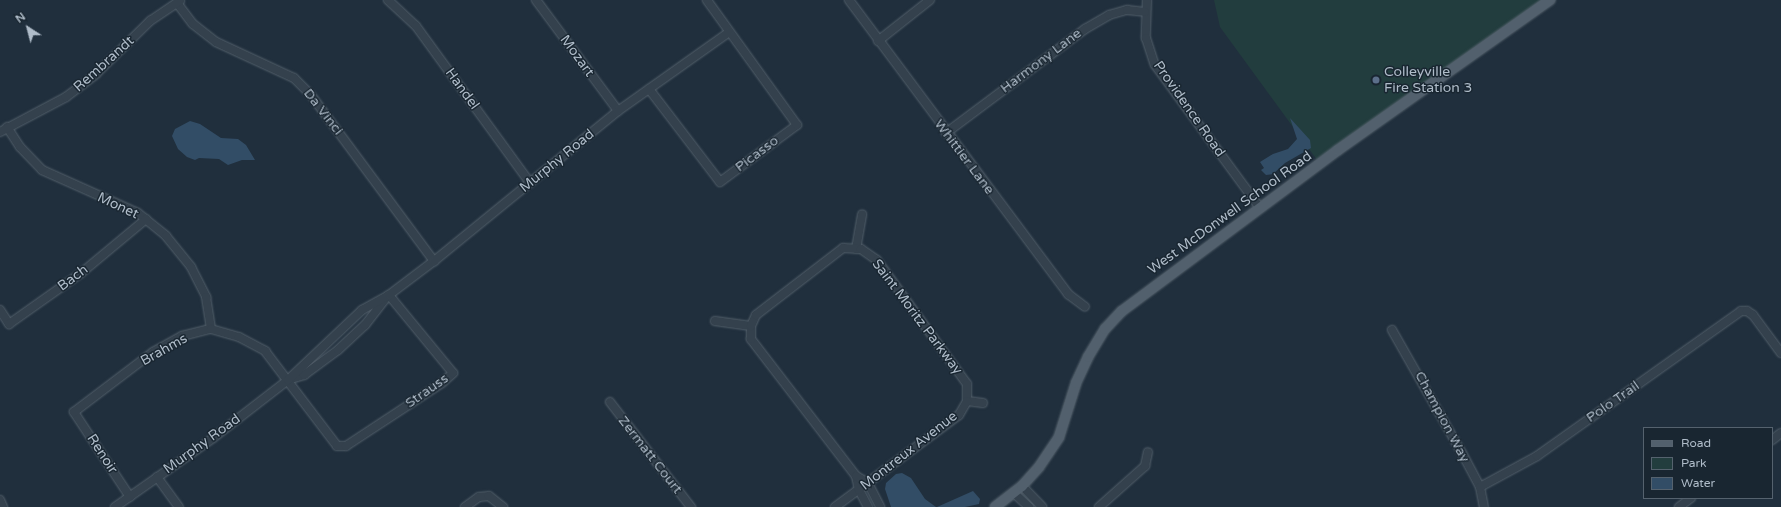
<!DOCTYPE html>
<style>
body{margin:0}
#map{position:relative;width:1781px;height:507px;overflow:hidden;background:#202f3d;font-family:"Varela Round",sans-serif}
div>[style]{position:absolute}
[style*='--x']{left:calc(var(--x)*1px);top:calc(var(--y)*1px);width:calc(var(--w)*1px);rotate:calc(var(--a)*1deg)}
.green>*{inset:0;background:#223d3e}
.water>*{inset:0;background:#324d66}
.roads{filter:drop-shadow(0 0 1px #525f6a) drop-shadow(0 0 1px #525f6a)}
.minor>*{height:8px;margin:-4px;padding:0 4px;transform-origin:4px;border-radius:4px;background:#34414d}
.major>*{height:10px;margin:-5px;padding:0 5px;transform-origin:5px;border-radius:5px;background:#52606d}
.dots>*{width:11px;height:11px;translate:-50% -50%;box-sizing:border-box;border:2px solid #192631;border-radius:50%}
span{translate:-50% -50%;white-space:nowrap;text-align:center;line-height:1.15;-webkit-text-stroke:3px #192631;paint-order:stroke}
.street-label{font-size:14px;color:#afbcc9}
.poi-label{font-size:14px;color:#afbcc9}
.left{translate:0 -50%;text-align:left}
.legend{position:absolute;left:1643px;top:427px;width:130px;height:72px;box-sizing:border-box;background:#192631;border:1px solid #55626e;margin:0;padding:5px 7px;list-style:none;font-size:12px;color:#afbcc9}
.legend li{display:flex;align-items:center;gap:8px;height:20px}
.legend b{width:20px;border:1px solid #55626e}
.north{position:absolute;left:8px;top:8px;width:40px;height:40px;-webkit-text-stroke:3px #192631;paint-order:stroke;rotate:324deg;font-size:11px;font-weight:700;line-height:16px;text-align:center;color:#afbcc9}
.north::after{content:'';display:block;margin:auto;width:14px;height:18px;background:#afbcc9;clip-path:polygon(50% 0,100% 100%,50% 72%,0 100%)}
</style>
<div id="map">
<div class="green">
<div style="clip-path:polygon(1214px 0,1550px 0,1320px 164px,1220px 27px)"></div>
</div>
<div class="water">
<div style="clip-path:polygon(1290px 118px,1310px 140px,1311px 148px,1285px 163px,1273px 174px,1266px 175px,1261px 170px,1264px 168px,1260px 162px,1273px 154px,1288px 149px,1297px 139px)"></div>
<div style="clip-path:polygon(190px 121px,200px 124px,221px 138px,238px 139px,246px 145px,255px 160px,242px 160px,228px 165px,219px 159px,199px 158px,195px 160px,187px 157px,178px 149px,172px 136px,175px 129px)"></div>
<div style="clip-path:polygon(902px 473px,911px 478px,925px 499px,936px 507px,891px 507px,885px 489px,886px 483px,896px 474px)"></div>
<div style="clip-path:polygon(973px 491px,980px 499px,979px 504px,965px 507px,937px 507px)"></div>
</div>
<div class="roads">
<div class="minor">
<div style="--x:388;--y:0;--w:38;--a:43"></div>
<div style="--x:416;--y:26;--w:194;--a:54"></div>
<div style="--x:536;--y:0;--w:138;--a:53.5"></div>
<div style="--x:849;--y:0;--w:367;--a:53.3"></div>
<div style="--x:1068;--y:294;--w:21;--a:37"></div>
<div style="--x:1147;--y:0;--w:38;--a:92"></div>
<div style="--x:1146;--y:38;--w:28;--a:72"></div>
<div style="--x:1155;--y:65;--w:177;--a:53.7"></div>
<div style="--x:177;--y:3;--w:26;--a:53"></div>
<div style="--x:193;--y:24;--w:29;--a:38"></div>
<div style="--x:216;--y:42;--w:86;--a:24.8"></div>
<div style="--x:294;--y:78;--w:24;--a:45"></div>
<div style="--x:311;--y:95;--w:207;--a:53.5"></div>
<div style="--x:878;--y:41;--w:66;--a:-38.3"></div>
<div style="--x:649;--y:89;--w:117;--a:52.6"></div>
<div style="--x:720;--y:182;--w:96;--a:-36.5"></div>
<div style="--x:797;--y:125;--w:154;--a:-125.8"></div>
<div style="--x:7;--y:127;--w:24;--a:57"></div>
<div style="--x:20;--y:147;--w:32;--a:46"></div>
<div style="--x:42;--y:170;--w:105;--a:24.1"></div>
<div style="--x:138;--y:213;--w:36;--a:39"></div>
<div style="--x:166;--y:236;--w:40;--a:51"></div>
<div style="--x:191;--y:267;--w:34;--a:63"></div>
<div style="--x:206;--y:297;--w:32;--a:81"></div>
<div style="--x:0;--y:132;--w:75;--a:-27.9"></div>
<div style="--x:66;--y:97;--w:38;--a:-37"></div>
<div style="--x:96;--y:74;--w:76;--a:-44.5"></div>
<div style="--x:150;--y:21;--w:36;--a:-34"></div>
<div style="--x:946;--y:133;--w:174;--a:-36.8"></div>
<div style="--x:1085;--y:29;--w:28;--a:-30"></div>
<div style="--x:1109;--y:15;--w:19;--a:-16"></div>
<div style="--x:1127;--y:10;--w:18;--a:6"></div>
<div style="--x:856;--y:249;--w:35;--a:-80"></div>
<div style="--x:0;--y:310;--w:17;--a:57"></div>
<div style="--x:9;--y:324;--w:87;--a:-35.2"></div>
<div style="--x:80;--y:274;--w:86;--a:-39.8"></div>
<div style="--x:715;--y:321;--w:36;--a:8"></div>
<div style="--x:1392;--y:330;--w:142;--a:60.4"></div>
<div style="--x:1462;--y:453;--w:38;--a:62"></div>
<div style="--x:1480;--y:487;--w:20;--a:79"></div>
<div style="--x:291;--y:379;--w:14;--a:-17"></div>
<div style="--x:304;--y:375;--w:42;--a:-36.3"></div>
<div style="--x:338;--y:350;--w:37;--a:-43"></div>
<div style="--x:365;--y:325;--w:37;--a:-52"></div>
<div style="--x:967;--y:401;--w:16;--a:7"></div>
<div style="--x:610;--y:402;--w:133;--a:52.4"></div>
<div style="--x:1772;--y:440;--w:11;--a:-38"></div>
<div style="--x:856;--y:476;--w:173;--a:-127.5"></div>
<div style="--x:751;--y:339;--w:13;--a:-90"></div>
<div style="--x:751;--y:326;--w:12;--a:-66"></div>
<div style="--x:756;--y:315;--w:110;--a:-37.6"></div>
<div style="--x:843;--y:248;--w:18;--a:3"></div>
<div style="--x:861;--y:249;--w:19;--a:35"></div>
<div style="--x:877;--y:260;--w:153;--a:54"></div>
<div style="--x:967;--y:384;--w:17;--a:90"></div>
<div style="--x:157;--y:477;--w:37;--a:54"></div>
<div style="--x:1022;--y:486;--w:29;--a:46"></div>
<div style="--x:1480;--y:487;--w:65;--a:-28.5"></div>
<div style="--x:1537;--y:456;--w:250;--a:-35.4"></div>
<div style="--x:1741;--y:311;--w:6;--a:0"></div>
<div style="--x:1747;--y:311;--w:7;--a:34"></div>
<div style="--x:1753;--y:315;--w:47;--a:53.6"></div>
<div style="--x:1014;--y:493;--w:21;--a:43"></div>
<div style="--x:130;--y:497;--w:102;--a:-123.4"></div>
<div style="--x:74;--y:412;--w:99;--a:-37.2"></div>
<div style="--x:153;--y:352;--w:33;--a:-29"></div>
<div style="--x:182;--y:336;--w:30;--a:-14"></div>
<div style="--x:211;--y:329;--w:29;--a:16"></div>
<div style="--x:239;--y:337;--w:30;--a:28"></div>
<div style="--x:265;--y:351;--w:119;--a:52.8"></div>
<div style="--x:337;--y:446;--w:9;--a:0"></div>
<div style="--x:346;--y:446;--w:115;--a:-33.3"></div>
<div style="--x:442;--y:383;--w:15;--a:-42"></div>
<div style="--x:453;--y:373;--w:101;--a:-129.4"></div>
<div style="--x:0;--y:500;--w:8;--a:67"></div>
<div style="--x:115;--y:507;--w:120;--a:-35.1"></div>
<div style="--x:213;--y:438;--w:95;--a:-37.7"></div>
<div style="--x:288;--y:380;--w:102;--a:-43.4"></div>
<div style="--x:362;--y:310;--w:31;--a:-29"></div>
<div style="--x:389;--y:295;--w:56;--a:-37.1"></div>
<div style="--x:434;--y:261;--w:237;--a:-39.2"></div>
<div style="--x:618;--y:111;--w:136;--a:-35.4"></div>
<div style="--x:465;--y:507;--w:17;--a:-36"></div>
<div style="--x:479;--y:497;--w:10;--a:-6"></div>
<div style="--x:489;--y:496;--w:18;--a:38"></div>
<div style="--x:835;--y:507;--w:154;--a:-36.6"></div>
<div style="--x:959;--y:415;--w:16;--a:-60"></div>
<div style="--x:868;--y:507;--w:19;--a:-118"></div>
<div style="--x:859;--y:490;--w:14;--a:-102"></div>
<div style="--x:856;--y:476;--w:14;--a:30"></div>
<div style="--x:868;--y:483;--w:27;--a:63"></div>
<div style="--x:1099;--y:507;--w:62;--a:-41.7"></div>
<div style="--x:1145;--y:466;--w:14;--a:-78"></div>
<div style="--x:1679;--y:507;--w:15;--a:-37"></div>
</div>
<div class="major">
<div style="--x:995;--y:507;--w:34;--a:-38"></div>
<div style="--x:1022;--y:486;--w:25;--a:-48"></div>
<div style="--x:1039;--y:467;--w:36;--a:-56"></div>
<div style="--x:1059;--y:437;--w:57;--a:-72.5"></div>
<div style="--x:1076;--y:383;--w:29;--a:-65"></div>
<div style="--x:1088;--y:357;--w:33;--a:-59"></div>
<div style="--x:1105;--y:329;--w:25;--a:-47"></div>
<div style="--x:1122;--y:311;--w:269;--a:-36.7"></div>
<div style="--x:1338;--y:150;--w:260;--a:-35.3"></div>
</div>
</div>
<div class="dots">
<div style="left:1376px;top:80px;background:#5c6f8a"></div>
</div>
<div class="street-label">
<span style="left:577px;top:56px;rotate:54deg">Mozart</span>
<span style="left:1041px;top:61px;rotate:-37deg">Harmony Lane</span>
<span style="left:104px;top:64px;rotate:-42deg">Rembrandt</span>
<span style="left:462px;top:89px;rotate:54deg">Handel</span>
<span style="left:1189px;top:109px;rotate:55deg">Providence Road</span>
<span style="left:323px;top:112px;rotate:52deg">Da Vinci</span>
<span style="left:757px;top:154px;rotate:-37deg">Picasso</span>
<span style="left:964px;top:157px;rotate:53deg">Whittier Lane</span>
<span style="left:557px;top:161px;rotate:-39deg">Murphy Road</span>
<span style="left:118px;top:206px;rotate:25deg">Monet</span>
<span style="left:1230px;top:213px;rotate:-36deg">West McDonwell School Road</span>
<span style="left:73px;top:278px;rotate:-37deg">Bach</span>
<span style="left:917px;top:317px;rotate:53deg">Saint Moritz Parkway</span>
<span style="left:164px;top:350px;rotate:-29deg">Brahms</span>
<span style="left:427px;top:391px;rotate:-35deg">Strauss</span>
<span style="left:1613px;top:402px;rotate:-35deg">Polo Trail</span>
<span style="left:1442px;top:417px;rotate:62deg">Champion Way</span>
<span style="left:202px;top:444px;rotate:-36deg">Murphy Road</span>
<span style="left:909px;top:451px;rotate:-38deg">Montreux Avenue</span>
<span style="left:102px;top:454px;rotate:57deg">Renoir</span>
<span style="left:650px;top:455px;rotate:52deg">Zermatt Court</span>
</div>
<div class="poi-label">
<span class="left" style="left:1384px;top:80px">Colleyville<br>Fire Station 3</span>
</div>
<ul class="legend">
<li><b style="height:5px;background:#52606d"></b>Road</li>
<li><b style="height:11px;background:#223d3e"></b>Park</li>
<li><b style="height:11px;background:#324d66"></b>Water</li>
</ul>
<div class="north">N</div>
</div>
